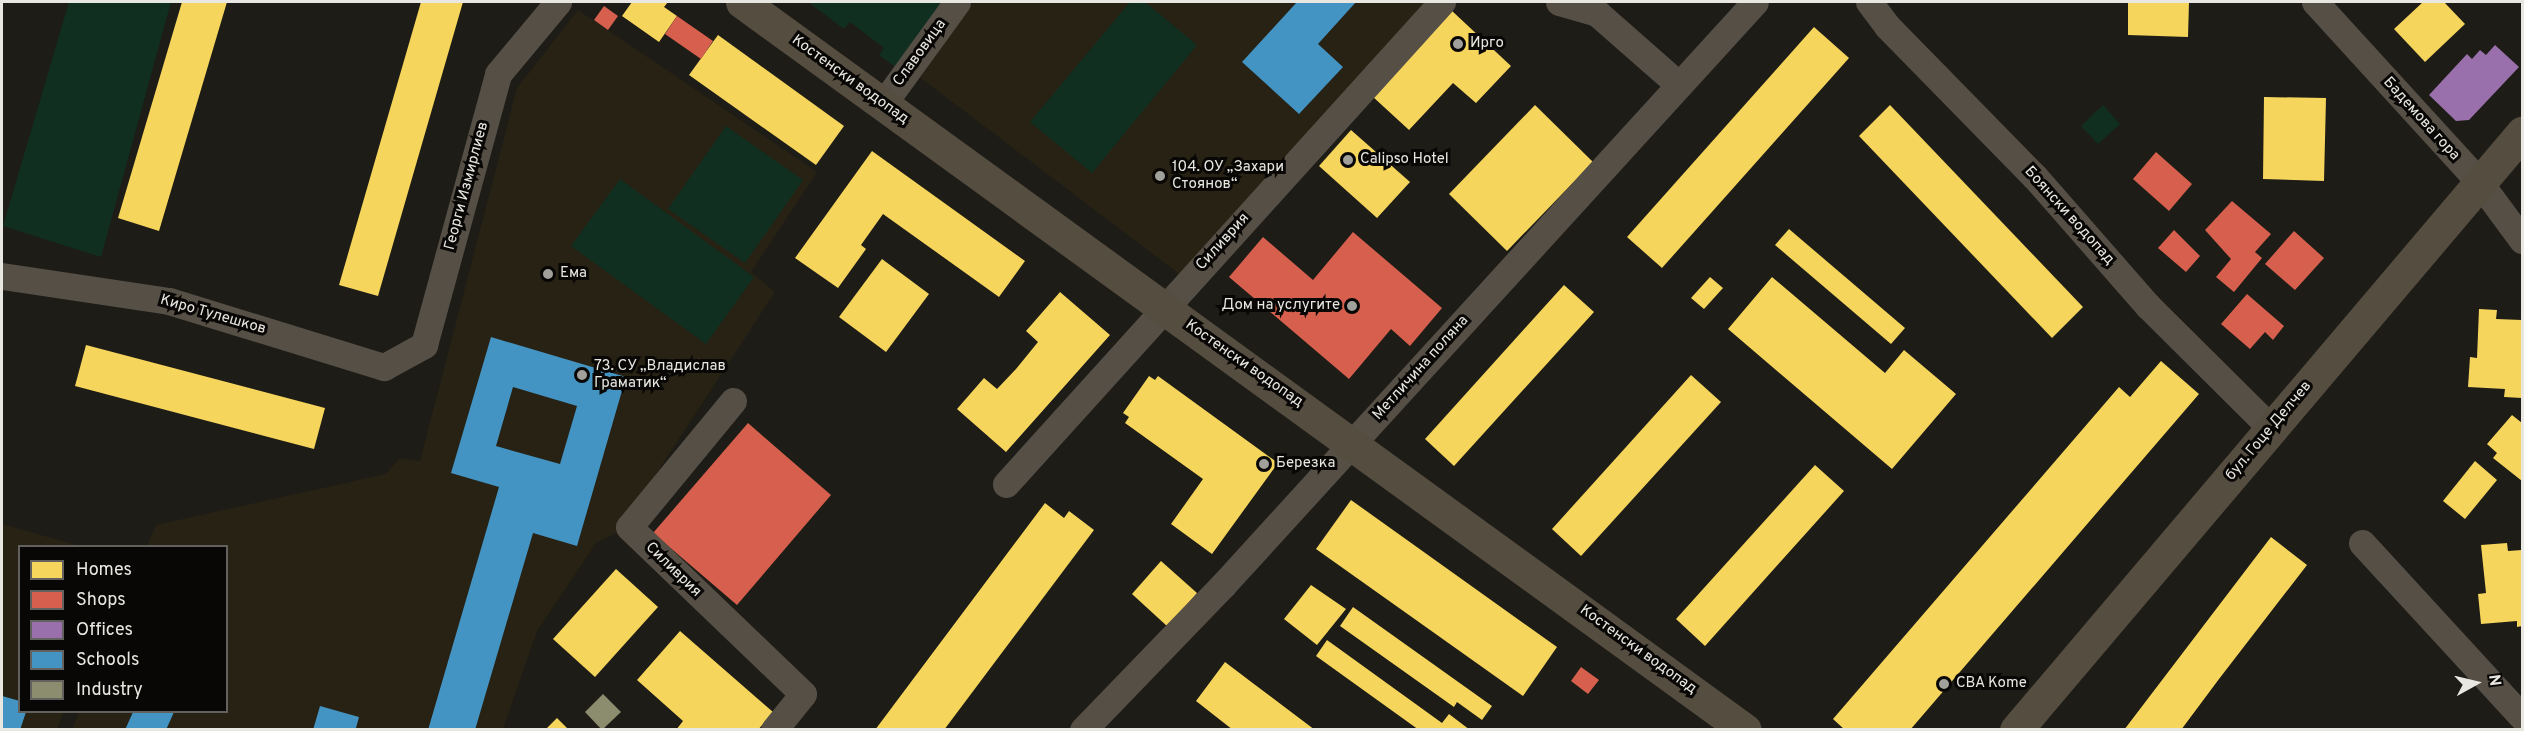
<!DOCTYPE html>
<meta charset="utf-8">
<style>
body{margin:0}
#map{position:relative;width:2524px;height:731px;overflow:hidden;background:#1d1c17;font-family:Overpass,sans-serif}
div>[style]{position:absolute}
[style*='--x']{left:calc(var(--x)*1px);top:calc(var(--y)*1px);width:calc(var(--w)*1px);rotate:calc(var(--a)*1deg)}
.education>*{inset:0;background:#272213}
.green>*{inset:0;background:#112f21}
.homes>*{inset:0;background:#f6d55c}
.shops>*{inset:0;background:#d6604d}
.offices>*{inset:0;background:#9970ab}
.schools>*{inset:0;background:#4393c3}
.industry>*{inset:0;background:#8c8c6e}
.street>*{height:27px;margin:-13.5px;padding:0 13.5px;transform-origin:13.5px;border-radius:13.5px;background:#554f46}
.secondary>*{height:33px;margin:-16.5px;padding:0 16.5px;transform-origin:16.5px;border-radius:16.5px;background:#564d41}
.dots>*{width:16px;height:16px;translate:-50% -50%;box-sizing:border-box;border:3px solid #080705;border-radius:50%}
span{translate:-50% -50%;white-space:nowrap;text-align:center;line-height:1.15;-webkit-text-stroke:6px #080705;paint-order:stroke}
.poi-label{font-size:15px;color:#e9e7e2}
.left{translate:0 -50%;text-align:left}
.right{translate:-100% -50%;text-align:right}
.street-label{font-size:15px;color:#e9e7e2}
.frame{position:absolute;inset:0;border:3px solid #e9e7e2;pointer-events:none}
.legend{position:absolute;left:18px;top:545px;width:210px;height:168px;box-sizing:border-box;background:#080705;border:2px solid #62615d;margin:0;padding:8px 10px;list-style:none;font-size:18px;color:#e9e7e2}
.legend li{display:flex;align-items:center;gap:12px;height:30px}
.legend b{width:30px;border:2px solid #62615d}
.north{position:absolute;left:2446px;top:653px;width:60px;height:60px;-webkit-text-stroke:4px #080705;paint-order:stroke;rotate:82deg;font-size:16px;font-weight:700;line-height:24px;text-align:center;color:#e9e7e2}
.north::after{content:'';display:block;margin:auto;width:21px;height:27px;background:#e9e7e2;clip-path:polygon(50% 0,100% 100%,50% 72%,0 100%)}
</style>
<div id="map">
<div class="education">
<div style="clip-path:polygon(973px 2px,1426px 2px,1182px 276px,918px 76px)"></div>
<div style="clip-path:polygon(578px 10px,817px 172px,751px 272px,775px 292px,618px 532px,596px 543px,537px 631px,503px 729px,72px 730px,79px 712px,226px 712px,226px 546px,147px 546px,156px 525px,386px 474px,400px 458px,420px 461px,517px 88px)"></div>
<div style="clip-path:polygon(2px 524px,80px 546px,20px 546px,20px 712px,64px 712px,57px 729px,2px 729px)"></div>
</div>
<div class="green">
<div style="clip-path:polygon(69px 2px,171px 2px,101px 257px,3px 226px)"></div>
<div style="clip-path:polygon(808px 2px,948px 2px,897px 68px,879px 55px,884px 48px,850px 22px,844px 29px)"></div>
<div style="clip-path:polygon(1130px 2px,1145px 2px,1197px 45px,1092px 173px,1030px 122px)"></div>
<div style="clip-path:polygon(2103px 105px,2120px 124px,2098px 144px,2081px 126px)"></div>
<div style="clip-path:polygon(726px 126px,803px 180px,745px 263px,668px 209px)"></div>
<div style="clip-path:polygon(620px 179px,754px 277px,706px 344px,571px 246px)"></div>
</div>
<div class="homes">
<div style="clip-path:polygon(182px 2px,227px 2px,159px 231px,118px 218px)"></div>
<div style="clip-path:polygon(421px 2px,463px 2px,378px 296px,339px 285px)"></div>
<div style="clip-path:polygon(632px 2px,668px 2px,664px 7px,677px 16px,659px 42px,622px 16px)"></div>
<div style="clip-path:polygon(2128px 2px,2189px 2px,2188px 37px,2128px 35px)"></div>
<div style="clip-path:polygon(2423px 2px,2444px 2px,2465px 24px,2425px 62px,2394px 29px)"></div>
<div style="clip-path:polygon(1451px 10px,1511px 66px,1476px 103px,1453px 83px,1409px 130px,1372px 96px)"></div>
<div style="clip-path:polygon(1814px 27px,1849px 58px,1662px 268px,1627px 237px)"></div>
<div style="clip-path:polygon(718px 35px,844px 126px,816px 165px,689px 75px)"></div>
<div style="clip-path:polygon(2264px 97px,2326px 98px,2324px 181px,2263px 179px)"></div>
<div style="clip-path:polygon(1535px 105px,1593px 162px,1507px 251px,1449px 194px)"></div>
<div style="clip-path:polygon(1890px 105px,2083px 307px,2052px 338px,1859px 136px)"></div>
<div style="clip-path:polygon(1351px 130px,1410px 182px,1377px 218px,1319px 166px)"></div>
<div style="clip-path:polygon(872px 151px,1025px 261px,999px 297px,883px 214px,861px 245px,866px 249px,838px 288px,795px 258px)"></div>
<div style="clip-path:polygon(1789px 229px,1905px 328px,1891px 344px,1775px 245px)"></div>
<div style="clip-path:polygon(882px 259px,929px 294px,886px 352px,839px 317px)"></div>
<div style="clip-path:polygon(1710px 277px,1723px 288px,1704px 309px,1691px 298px)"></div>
<div style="clip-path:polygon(1772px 277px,1885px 373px,1904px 350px,1956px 394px,1892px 469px,1728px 329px)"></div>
<div style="clip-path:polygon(1564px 285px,1594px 312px,1454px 466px,1425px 439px)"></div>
<div style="clip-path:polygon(1060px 292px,1110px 335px,1006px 452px,957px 409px,984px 378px,997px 389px,1016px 369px,1038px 342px,1026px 331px)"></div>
<div style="clip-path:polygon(2479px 309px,2497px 310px,2496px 319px,2522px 320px,2522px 398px,2504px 397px,2505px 389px,2468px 387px,2470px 357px,2477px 358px)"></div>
<div style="clip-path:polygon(86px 345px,325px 408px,314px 449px,75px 386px)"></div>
<div style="clip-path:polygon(2161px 361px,2199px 394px,1910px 730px,1845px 730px,1833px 719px,2119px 387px,2130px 397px)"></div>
<div style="clip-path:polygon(1691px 375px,1721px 402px,1581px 556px,1552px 529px)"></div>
<div style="clip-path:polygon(1149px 376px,1155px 380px,1158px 376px,1278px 463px,1212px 554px,1171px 524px,1203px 479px,1125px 423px,1129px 417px,1123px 413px)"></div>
<div style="clip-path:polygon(2512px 415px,2522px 423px,2522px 481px,2493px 458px,2497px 453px,2487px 444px)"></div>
<div style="clip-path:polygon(2475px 461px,2497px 480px,2465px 519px,2443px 501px)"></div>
<div style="clip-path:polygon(1815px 465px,1844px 491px,1705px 646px,1676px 619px)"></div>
<div style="clip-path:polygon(1351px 500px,1557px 647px,1523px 696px,1316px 549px)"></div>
<div style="clip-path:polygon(1045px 503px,1064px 518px,1069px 511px,1094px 530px,944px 730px,875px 730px)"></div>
<div style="clip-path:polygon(2271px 537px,2307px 565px,2219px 679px,2181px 730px,2124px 730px)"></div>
<div style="clip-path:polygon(2507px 543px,2508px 551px,2522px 550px,2522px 626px,2517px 627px,2517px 621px,2481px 624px,2478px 594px,2486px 593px,2481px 545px)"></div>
<div style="clip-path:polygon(1161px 561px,1197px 593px,1168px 627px,1132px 594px)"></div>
<div style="clip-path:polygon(616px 569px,658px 607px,595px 677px,553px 639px)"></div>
<div style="clip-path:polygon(1311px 585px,1346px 609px,1317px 645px,1284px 619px)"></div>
<div style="clip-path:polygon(1353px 607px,1492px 706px,1482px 720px,1457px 702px,1454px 707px,1340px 626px)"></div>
<div style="clip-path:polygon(680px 631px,773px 712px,758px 730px,676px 730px,683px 721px,637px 680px)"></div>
<div style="clip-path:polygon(1327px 640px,1442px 723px,1449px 714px,1470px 730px,1419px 730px,1316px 656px)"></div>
<div style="clip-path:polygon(1225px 662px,1250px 681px,1315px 730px,1233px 730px,1196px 701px)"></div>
<div style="clip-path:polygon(557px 718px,569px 730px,545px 730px)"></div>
</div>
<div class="shops">
<div style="clip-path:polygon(604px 6px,618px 16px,608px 30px,594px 20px)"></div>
<div style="clip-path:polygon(677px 16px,713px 41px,701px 59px,665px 34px)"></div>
<div style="clip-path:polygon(2156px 152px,2192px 184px,2169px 211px,2133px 179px)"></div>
<div style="clip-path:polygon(2232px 201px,2271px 234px,2255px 252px,2262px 258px,2234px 292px,2216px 277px,2231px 259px,2205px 230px)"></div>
<div style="clip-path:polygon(2174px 230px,2200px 256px,2186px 272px,2158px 248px)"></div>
<div style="clip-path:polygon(2294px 231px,2324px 258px,2295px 290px,2265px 264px)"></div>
<div style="clip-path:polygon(1353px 232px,1442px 308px,1410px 346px,1391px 329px,1349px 379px,1229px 277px,1263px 237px,1313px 280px)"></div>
<div style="clip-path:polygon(2247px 294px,2284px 326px,2273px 340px,2265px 332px,2250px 349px,2221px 324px)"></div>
<div style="clip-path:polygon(748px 423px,831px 495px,737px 605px,653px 533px)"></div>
<div style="clip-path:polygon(1581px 667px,1599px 680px,1588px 694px,1571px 681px)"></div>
</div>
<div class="offices">
<div style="clip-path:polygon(2495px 45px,2519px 67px,2469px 120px,2456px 121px,2429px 95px,2467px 54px,2472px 59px,2480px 50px,2486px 55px)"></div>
</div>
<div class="schools">
<div style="clip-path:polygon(1297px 2px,1356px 2px,1318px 44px,1343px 67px,1299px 114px,1242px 62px)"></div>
<div style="clip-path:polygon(evenodd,491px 337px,626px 377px,577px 546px,533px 533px,475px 730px,428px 730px,499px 487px,451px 473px,491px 337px,513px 387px,577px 406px,560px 464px,496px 446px,513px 387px)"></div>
<div style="clip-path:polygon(2px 696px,20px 701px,20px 712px,26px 712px,20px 730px,2px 730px)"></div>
<div style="clip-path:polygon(320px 706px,359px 717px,356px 728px,360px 730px,313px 730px)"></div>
<div style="clip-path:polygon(133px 712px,174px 712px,166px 730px,125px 730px)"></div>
</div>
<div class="industry">
<div style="clip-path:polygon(603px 694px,621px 712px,602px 730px,585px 712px)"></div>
</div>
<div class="street">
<div style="--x:1559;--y:2;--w:40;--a:16"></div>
<div style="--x:1597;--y:13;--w:109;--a:41.3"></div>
<div style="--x:1869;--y:2;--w:30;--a:53"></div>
<div style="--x:1887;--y:26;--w:211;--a:45.6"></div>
<div style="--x:2035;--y:177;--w:171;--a:48.8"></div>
<div style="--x:2148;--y:306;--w:173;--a:44.8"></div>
<div style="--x:2315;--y:2;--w:245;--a:47.6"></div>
<div style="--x:2480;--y:183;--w:71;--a:53.6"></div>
<div style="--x:883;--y:104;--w:126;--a:-54"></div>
<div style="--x:2;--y:276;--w:169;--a:8.5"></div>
<div style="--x:169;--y:301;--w:225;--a:17.1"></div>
<div style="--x:384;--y:367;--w:46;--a:-28.8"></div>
<div style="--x:424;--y:345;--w:281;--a:-74.7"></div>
<div style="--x:498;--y:74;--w:94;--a:-50.2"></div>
<div style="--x:733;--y:401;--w:163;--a:129.5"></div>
<div style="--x:629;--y:527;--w:241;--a:43.8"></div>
<div style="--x:803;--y:694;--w:46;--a:128.9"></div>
<div style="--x:1006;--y:484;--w:650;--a:-47.87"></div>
<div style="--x:2362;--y:543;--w:236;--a:47.4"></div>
<div style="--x:1083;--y:730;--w:202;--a:-46"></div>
<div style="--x:1223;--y:585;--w:789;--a:-47.62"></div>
</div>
<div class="secondary">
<div style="--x:742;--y:2;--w:1239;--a:35.97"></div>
<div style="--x:2016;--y:730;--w:783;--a:-49.72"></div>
</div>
<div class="dots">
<div style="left:1458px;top:44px;background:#a2a09b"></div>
<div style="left:1348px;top:160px;background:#a2a09b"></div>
<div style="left:1160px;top:176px;background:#a2a09b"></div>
<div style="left:548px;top:274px;background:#a2a09b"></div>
<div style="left:1352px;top:306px;background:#a2a09b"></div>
<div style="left:582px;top:375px;background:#a2a09b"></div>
<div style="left:1264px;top:464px;background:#a2a09b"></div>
<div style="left:1944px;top:684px;background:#a2a09b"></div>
</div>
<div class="poi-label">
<span class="left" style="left:1470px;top:44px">Ирго</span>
<span class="left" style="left:1360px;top:160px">Calipso Hotel</span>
<span class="left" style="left:1172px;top:176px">104. ОУ „Захари<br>Стоянов“</span>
<span class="left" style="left:560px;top:274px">Ема</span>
<span class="right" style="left:1340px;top:306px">Дом на услугите</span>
<span class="left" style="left:594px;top:375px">73. СУ „Владислав<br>Граматик“</span>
<span class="left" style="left:1276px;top:464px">Березка</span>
<span class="left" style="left:1956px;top:684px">CBA Kome</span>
</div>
<div class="street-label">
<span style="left:920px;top:53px;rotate:-54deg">Славовица</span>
<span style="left:850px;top:80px;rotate:36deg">Костенски водопад</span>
<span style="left:2421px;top:119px;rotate:48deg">Бадемова гора</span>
<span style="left:467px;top:186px;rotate:-75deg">Георги Измирлиев</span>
<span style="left:2069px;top:216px;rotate:48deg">Боянски водопад</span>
<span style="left:1223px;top:242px;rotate:-48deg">Силиврия</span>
<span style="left:213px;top:315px;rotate:16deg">Киро Тулешков</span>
<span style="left:1244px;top:364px;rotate:35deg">Костенски водопад</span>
<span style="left:1421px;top:368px;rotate:-48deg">Метличина поляна</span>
<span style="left:2269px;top:431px;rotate:-50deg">бул. Гоце Делчев</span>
<span style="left:673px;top:570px;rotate:44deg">Силиврия</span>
<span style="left:1638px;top:650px;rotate:36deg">Костенски водопад</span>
</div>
<div class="frame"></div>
<ul class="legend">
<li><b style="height:16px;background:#f6d55c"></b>Homes</li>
<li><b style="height:16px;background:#d6604d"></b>Shops</li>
<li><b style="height:16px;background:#9970ab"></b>Offices</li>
<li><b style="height:16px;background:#4393c3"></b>Schools</li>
<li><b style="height:16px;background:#8c8c6e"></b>Industry</li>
</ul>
<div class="north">N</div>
</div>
